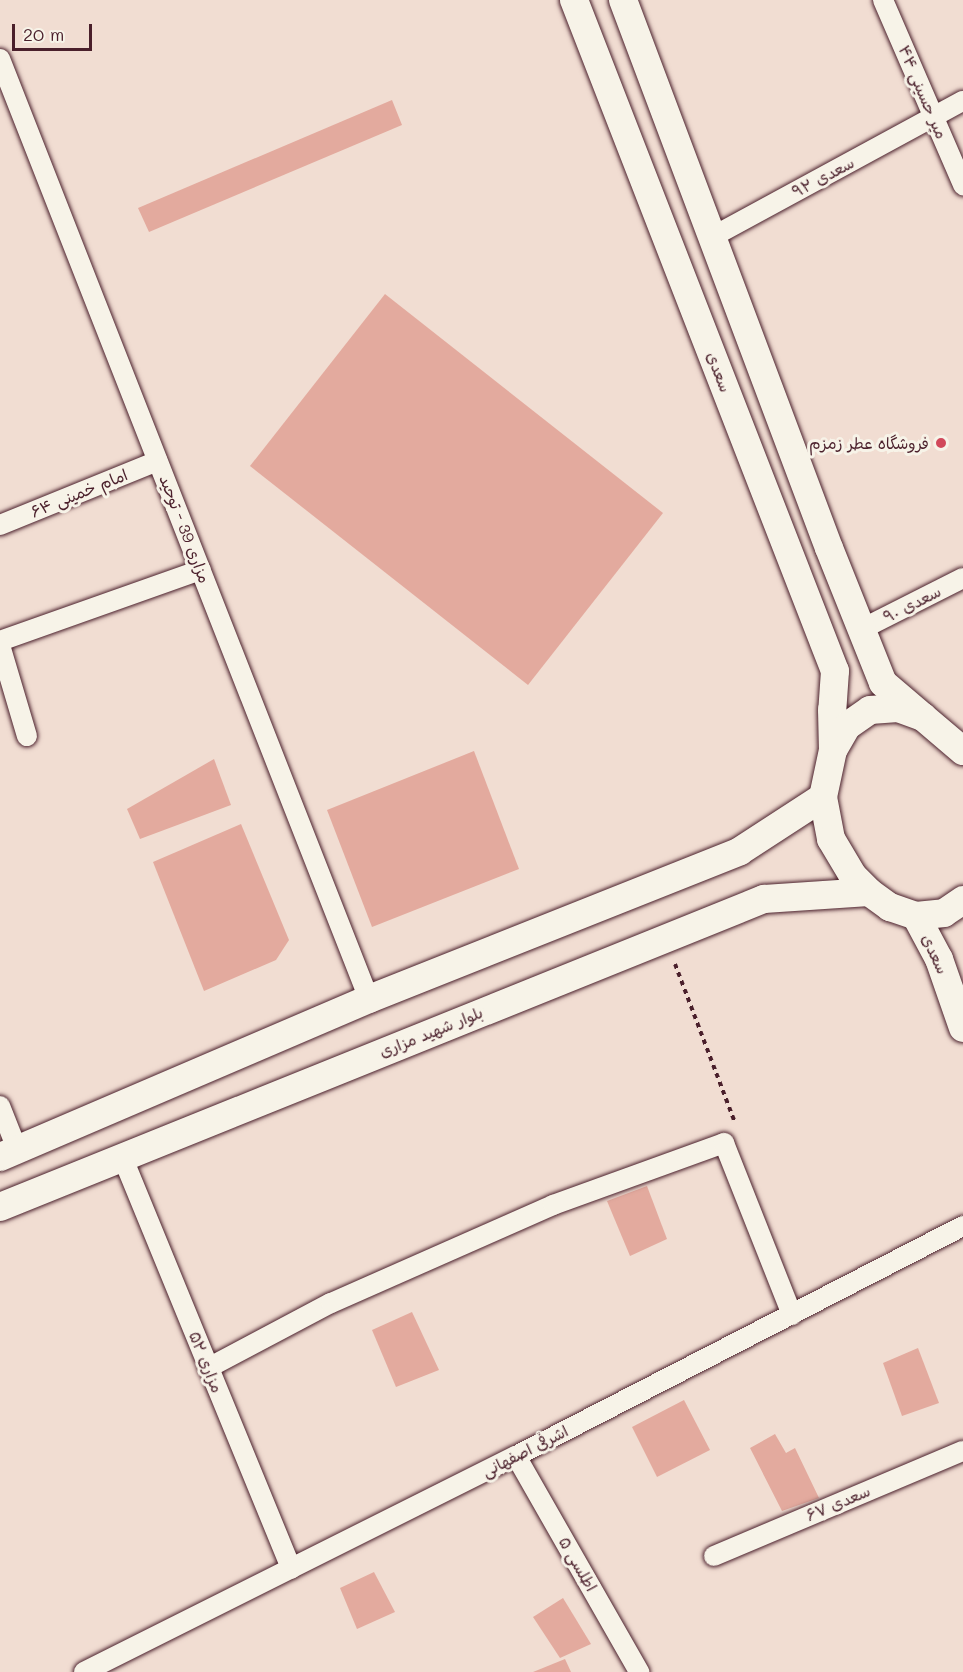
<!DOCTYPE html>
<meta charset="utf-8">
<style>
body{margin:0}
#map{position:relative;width:963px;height:1672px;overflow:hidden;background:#f1ddd2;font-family:Mali,"Playpen Sans Arabic",sans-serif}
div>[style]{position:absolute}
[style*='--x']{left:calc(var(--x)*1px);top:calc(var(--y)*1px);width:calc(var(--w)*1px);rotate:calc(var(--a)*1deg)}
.building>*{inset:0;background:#e3aa9e}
.path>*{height:4px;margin-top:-2px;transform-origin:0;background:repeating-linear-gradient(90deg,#4a1f2b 0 4.5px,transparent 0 9px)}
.roads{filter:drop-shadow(0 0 2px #4a1f2b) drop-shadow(0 0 2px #4a1f2b)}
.minor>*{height:20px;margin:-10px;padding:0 10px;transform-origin:10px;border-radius:10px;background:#f7f3e8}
.secondary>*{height:28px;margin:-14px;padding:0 14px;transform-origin:14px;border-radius:14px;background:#f7f3e8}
.dots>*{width:16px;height:16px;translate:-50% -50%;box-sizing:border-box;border:3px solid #f7f3e8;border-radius:50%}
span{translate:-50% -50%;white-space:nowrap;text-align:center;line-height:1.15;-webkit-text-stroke:6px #f7f3e8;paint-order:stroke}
.street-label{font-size:16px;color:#4a1f2b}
.poi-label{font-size:16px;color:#4a1f2b}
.right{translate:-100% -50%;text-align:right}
.scale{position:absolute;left:12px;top:24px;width:80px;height:27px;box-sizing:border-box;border:3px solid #4a1f2b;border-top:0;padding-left:8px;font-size:18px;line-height:21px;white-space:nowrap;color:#4a1f2b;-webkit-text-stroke:4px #f7f3e8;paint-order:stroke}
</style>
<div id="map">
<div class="building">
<div style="clip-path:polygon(392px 100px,402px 125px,149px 232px,138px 208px)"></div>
<div style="clip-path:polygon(385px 294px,663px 513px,528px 685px,250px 466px)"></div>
<div style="clip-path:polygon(474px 751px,519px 869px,372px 927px,327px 810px)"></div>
<div style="clip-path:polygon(214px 759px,231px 805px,140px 839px,127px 809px)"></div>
<div style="clip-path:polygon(241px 824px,289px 940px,276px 960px,204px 991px,153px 862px)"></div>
<div style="clip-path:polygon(647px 1186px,667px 1239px,630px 1256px,607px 1201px)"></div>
<div style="clip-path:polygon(412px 1312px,439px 1370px,396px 1387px,372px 1330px)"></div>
<div style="clip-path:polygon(918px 1348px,939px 1403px,902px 1416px,883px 1363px)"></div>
<div style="clip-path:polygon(684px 1400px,710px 1450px,657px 1477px,632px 1427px)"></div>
<div style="clip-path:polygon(775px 1434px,786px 1453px,795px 1448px,819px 1498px,782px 1511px,750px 1448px)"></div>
<div style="clip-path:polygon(374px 1572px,395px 1612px,357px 1629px,340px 1588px)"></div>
<div style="clip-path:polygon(563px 1598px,591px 1644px,560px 1658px,533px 1617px)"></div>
<div style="clip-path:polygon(565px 1659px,571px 1672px,533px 1672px)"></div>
</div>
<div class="path">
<div style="--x:675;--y:964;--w:170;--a:69.3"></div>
</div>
<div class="roads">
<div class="minor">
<div style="--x:883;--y:0;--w:202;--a:66.6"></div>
<div style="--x:0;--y:59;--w:1010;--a:68.57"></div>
<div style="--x:712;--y:237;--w:285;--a:-28.5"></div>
<div style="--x:0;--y:525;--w:170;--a:-22.1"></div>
<div style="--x:862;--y:629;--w:113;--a:-26.8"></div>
<div style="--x:0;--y:641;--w:213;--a:-19.5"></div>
<div style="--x:0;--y:645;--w:95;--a:73.5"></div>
<div style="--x:0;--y:1106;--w:46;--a:68.4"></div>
<div style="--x:122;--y:1156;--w:446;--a:67.7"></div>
<div style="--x:208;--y:1368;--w:139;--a:-27.9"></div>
<div style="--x:331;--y:1303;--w:243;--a:-23.8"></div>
<div style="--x:553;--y:1205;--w:182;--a:-19.9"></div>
<div style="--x:724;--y:1143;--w:185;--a:68.4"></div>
<div style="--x:516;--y:1456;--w:249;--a:60.3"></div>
<div style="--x:714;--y:1556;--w:270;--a:-22.9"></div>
<div style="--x:84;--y:1672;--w:483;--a:-26.6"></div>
<div style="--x:516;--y:1456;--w:503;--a:-27.23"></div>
</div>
<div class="secondary">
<div style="--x:574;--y:0;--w:720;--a:68.75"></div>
<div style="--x:835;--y:671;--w:39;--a:94"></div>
<div style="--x:832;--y:710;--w:40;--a:88.6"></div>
<div style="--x:623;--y:0;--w:585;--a:69.4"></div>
<div style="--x:829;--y:548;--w:145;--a:68.2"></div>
<div style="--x:883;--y:683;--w:52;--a:40.4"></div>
<div style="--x:963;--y:751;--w:52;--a:-139.6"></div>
<div style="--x:923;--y:717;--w:27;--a:-160"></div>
<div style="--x:898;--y:708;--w:28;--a:176"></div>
<div style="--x:870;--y:710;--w:28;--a:145"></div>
<div style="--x:847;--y:726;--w:28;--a:120"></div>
<div style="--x:833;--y:750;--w:48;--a:102"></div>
<div style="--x:823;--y:797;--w:43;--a:79.2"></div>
<div style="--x:831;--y:839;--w:43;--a:59.3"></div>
<div style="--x:853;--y:876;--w:23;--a:45"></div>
<div style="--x:869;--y:892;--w:26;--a:36"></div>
<div style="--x:890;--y:907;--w:28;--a:19"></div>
<div style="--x:916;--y:916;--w:28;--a:-6"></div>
<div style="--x:944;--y:913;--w:23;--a:-34"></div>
<div style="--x:916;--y:916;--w:49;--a:61.9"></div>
<div style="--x:939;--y:959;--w:73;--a:70.8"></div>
<div style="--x:0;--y:1157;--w:401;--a:-23.2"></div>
<div style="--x:369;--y:999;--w:399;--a:-21.7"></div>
<div style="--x:740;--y:851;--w:99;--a:-33"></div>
<div style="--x:0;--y:1207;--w:824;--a:-21.96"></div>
<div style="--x:764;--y:899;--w:105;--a:-3.8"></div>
</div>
</div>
<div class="dots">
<div style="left:941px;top:443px;background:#d1495b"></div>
</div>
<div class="street-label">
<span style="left:923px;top:92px;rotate:67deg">میر حسینی ۴۴</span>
<span style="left:823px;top:177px;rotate:-28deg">سعدی ۹۲</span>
<span style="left:719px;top:372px;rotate:69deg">سعدی</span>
<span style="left:79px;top:493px;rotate:-22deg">امام خمینی ۶۴</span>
<span style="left:185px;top:529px;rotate:69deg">مزاری 39 - توحید</span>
<span style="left:912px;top:604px;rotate:-27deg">سعدی ۹۰</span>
<span style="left:935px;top:954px;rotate:65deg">سعدی</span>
<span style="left:431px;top:1032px;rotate:-22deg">بلوار شهید مزاری</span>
<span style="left:206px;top:1362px;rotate:68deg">مزاری ۵۲</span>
<span style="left:525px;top:1451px;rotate:-27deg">اشرفی اصفهانی</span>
<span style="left:838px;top:1503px;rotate:-23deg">سعدی ۶۷</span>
<span style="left:578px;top:1564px;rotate:60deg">اطلسی ۵</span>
</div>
<div class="poi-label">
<span class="right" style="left:929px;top:443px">فروشگاه عطر زمزم</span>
</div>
<div class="scale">20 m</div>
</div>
